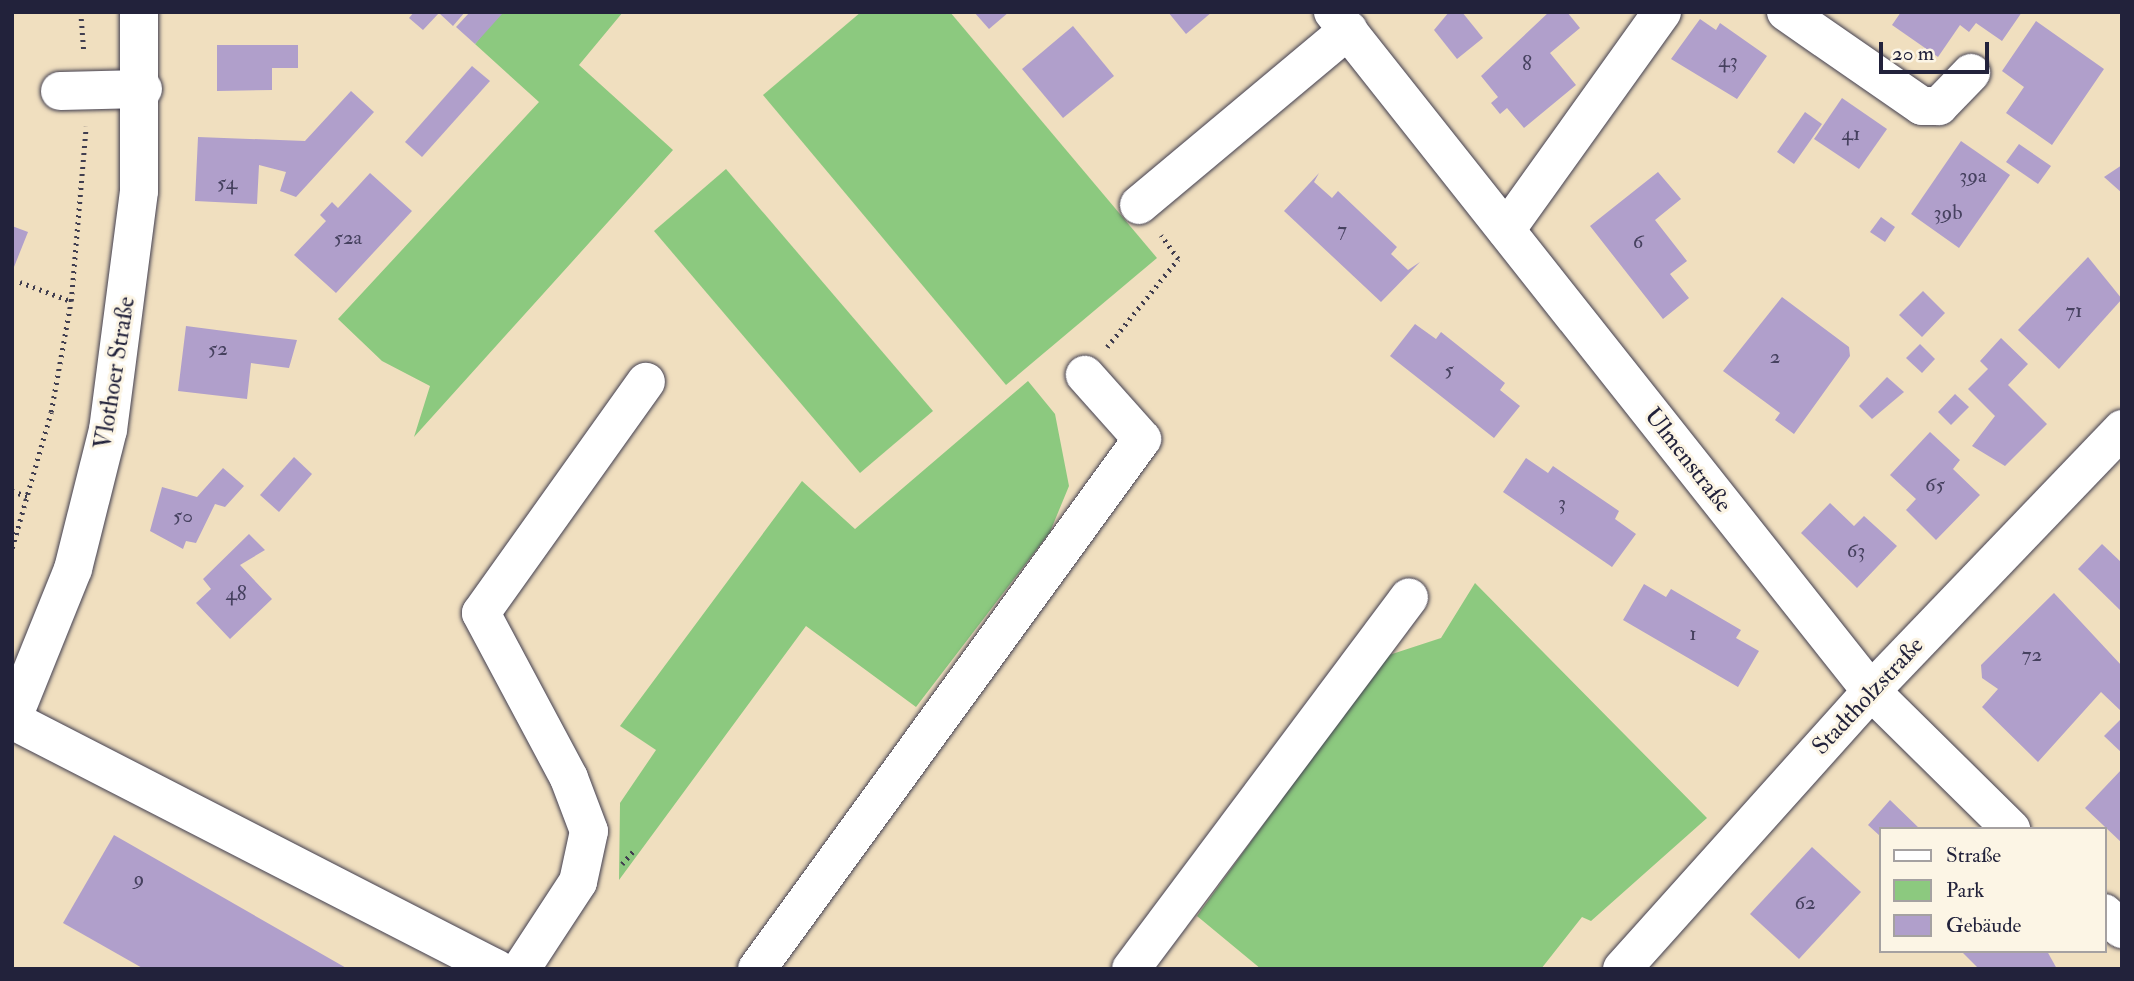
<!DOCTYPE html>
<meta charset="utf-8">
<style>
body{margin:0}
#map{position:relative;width:2134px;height:981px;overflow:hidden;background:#f0dfbf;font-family:"IM FELL Double Pica",serif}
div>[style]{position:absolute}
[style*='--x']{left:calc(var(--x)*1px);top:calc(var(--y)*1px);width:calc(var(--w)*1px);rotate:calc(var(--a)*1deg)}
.green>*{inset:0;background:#8cc97f}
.building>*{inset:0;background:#b09fcb}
.path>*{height:4.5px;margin-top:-2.25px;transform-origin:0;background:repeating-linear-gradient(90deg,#413e4f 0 2px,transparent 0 7px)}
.roads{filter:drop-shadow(0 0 2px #413e4f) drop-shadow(0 0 2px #413e4f)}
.minor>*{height:38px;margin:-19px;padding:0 19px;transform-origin:19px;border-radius:19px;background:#fff}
span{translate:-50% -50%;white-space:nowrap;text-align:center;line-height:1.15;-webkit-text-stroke:6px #fcf5e5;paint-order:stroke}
.number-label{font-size:21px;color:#46415f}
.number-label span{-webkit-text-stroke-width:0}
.street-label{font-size:24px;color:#22223b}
.frame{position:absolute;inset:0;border:14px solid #22223b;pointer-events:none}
.legend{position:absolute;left:1879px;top:827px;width:228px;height:126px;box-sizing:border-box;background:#fcf5e5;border:2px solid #a5a1a1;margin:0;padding:9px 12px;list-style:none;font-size:21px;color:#22223b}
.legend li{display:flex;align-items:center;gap:14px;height:35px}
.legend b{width:35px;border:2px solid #a5a1a1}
.scale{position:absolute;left:1879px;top:42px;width:110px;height:32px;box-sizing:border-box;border:4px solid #22223b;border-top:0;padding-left:9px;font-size:21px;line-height:24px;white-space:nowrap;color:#22223b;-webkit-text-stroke:5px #fcf5e5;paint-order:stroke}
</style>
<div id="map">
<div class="green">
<div style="clip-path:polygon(500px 12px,623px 12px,579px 65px,673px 150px,414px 437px,430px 386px,382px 361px,338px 319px,539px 102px,475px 44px)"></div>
<div style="clip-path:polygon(861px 12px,950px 12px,1157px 258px,1006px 385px,763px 95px)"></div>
<div style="clip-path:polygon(726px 169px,933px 411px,860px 473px,654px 231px)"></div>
<div style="clip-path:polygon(1028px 381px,1055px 414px,1069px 486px,1050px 532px,916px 707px,806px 626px,619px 880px,620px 803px,656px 750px,620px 726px,802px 481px,855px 529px)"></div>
<div style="clip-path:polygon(1475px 583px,1707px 818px,1591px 921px,1582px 917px,1541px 969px,1261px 969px,1197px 916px,1386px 656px,1441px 638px)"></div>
</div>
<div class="building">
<div style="clip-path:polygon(414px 12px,465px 12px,453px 26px,439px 13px,423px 30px,409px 18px)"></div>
<div style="clip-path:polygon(470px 12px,500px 12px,502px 14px,475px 44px,456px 27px)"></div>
<div style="clip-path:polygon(974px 12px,1009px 12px,989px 29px)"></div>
<div style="clip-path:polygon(1168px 12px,1212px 12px,1186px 34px)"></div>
<div style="clip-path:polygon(1449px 12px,1462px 12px,1483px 38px,1457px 59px,1434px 30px)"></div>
<div style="clip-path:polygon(1549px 12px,1567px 12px,1580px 28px,1550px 53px,1576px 85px,1524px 128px,1507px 108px,1500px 114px,1491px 103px,1498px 97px,1481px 76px)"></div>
<div style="clip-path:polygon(1901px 12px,2022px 12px,2002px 41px,1976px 23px,1969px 32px,1960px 25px,1938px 57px,1892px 25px)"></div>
<div style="clip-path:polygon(1700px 19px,1716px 30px,1720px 23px,1767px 56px,1737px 99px,1671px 59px)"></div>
<div style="clip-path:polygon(2036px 21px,2104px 69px,2052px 145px,2006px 113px,2024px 87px,2002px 71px)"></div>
<div style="clip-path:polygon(1073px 26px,1114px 76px,1063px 118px,1022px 69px)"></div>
<div style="clip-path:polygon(217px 45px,298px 45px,298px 68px,272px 68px,272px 90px,217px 91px)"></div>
<div style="clip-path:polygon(472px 66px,490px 81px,422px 157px,405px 142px)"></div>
<div style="clip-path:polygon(351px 91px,374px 112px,296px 197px,280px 191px,286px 172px,259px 165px,257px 204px,195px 201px,198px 137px,305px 141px)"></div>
<div style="clip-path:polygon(1842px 98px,1887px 129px,1859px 169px,1814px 139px)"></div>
<div style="clip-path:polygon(1805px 112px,1822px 124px,1794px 164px,1777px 152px)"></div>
<div style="clip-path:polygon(1961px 141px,2010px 175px,1959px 248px,1911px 214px)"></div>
<div style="clip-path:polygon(2019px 144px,2051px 166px,2038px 184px,2006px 162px)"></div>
<div style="clip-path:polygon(2122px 165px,2122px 193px,2104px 177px)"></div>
<div style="clip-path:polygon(1658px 172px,1681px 199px,1655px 220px,1687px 261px,1670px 274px,1689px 298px,1663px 319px,1590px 226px)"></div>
<div style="clip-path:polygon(370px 173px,412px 211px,336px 293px,294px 255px,326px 221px,320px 215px,332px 202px,338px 208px)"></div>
<div style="clip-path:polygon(1319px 173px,1314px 182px,1332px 198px,1338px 191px,1397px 247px,1391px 254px,1408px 270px,1420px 262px,1381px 302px,1284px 211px)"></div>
<div style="clip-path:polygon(1881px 217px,1895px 227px,1885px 242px,1870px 232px)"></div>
<div style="clip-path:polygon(12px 226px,28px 232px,12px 272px)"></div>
<div style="clip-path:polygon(2088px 257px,2122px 299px,2059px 369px,2018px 330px)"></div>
<div style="clip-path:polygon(1923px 291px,1945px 313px,1922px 337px,1899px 315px)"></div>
<div style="clip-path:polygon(1782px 297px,1849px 347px,1850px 356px,1794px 434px,1775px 420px,1780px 413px,1723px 371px)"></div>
<div style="clip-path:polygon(1415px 324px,1436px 339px,1441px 332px,1505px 383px,1500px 390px,1520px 406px,1494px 438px,1390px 356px)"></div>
<div style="clip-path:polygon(186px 326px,255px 335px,297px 340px,289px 368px,251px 363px,247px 399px,178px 391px)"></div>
<div style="clip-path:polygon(2001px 338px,2028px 364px,2008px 385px,2047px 424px,2005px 466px,1972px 446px,1995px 416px,1968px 389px,1988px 369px,1980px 361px)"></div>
<div style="clip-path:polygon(1920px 344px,1935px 359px,1922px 373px,1906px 358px)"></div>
<div style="clip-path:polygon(1887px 377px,1904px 392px,1872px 419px,1859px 406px)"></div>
<div style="clip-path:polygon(1955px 394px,1969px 407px,1951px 425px,1938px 412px)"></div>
<div style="clip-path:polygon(1930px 432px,1960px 460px,1953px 469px,1980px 495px,1936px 540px,1906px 510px,1916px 499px,1890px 475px)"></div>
<div style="clip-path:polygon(294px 457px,312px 474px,279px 512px,260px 495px)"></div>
<div style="clip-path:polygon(1526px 458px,1548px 473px,1553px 466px,1619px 511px,1615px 519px,1636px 534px,1612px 567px,1503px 492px)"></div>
<div style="clip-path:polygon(223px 468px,244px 486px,225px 507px,215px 504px,196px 543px,186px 541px,183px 549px,150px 531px,162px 487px,197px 497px)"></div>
<div style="clip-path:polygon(1830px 503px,1854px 526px,1864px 516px,1897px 546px,1857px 588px,1801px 533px)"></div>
<div style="clip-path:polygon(249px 534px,265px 550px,240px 565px,272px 599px,230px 639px,196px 603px,211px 589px,203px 579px)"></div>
<div style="clip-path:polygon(2102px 544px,2122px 563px,2122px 612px,2078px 569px)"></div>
<div style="clip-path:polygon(1644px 584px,1666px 597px,1671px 589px,1741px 630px,1736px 638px,1759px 651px,1738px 687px,1623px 620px)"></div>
<div style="clip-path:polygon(2054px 593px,2122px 666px,2122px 712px,2101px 692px,2038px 762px,1982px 707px,1998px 689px,1982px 678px,1981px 665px)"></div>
<div style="clip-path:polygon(2122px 718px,2122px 753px,2104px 736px)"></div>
<div style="clip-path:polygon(2122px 769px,2122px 843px,2085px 808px)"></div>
<div style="clip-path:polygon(1890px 800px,1920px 829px,1880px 829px,1880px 836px,1868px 825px)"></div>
<div style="clip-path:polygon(114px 835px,348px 969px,144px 969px,63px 923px)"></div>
<div style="clip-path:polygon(1812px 847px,1861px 892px,1799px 959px,1750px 914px)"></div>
<div style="clip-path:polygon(1961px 951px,2047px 951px,2057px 969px,1979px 969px)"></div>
</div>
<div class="path">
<div style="--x:81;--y:12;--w:40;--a:85.7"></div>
<div style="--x:20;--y:282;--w:54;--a:20.4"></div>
<div style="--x:1107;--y:347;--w:113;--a:-51.1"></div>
<div style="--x:1178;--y:259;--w:29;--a:-126"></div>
<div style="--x:12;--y:491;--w:18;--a:19"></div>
<div style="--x:12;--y:548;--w:141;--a:-74"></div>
<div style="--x:51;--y:412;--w:113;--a:-79.8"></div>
<div style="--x:71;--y:301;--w:175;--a:-85.1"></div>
<div style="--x:622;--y:864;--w:20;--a:-49"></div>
</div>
<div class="roads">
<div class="minor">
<div style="--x:1333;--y:12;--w:866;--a:51.61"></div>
<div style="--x:1871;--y:691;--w:197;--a:44.6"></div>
<div style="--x:1786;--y:12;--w:165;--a:34.7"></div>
<div style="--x:1922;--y:106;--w:17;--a:0"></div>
<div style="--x:1939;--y:106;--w:46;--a:-45.9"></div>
<div style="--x:60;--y:91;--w:83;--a:-1.4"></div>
<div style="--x:1139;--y:205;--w:273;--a:-39.9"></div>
<div style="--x:1506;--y:230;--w:268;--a:-54.4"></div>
<div style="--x:12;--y:720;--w:163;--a:-68"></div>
<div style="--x:73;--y:569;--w:143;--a:-75.9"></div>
<div style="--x:108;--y:430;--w:241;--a:-82.6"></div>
<div style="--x:139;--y:191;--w:179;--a:-90"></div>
<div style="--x:12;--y:720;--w:545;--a:27.18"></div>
<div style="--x:2104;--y:913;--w:24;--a:42"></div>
<div style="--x:521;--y:969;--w:104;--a:-56.8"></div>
<div style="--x:578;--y:882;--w:52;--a:-77.8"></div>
<div style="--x:589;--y:831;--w:57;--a:-110.7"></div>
<div style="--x:569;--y:778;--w:187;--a:-118.1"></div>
<div style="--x:481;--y:613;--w:284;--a:-54.5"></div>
<div style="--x:757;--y:969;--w:655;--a:-54"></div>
<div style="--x:1142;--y:439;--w:86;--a:-131.7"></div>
<div style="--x:1131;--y:969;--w:464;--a:-53.2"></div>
<div style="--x:1622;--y:969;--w:373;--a:-48.1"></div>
<div style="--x:1871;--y:691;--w:363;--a:-46.2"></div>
</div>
</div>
<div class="number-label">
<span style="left:1728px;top:61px">43</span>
<span style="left:1527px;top:64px">8</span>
<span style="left:1851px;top:134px">41</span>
<span style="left:1973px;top:176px">39a</span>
<span style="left:227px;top:183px">54</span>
<span style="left:1948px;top:213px">39b</span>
<span style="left:1342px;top:230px">7</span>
<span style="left:348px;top:238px">52a</span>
<span style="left:1638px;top:242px">6</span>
<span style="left:2074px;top:311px">71</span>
<span style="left:218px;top:349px">52</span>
<span style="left:1775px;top:357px">2</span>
<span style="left:1449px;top:370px">5</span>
<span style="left:1935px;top:485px">65</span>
<span style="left:1562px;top:503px">3</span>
<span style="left:183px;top:516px">50</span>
<span style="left:1856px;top:551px">63</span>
<span style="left:236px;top:594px">48</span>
<span style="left:1693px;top:634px">1</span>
<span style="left:2032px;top:655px">72</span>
<span style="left:139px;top:879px">9</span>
<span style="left:1805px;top:903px">62</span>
</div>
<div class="street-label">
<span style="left:115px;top:373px;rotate:-81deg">Vlothoer Straße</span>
<span style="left:1688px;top:460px;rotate:52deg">Ulmenstraße</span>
<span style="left:1868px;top:696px;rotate:-47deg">Stadtholzstraße</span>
</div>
<div class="frame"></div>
<ul class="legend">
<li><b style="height:9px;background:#fff"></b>Straße</li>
<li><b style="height:19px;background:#8cc97f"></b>Park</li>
<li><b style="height:19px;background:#b09fcb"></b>Gebäude</li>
</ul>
<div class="scale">20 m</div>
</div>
